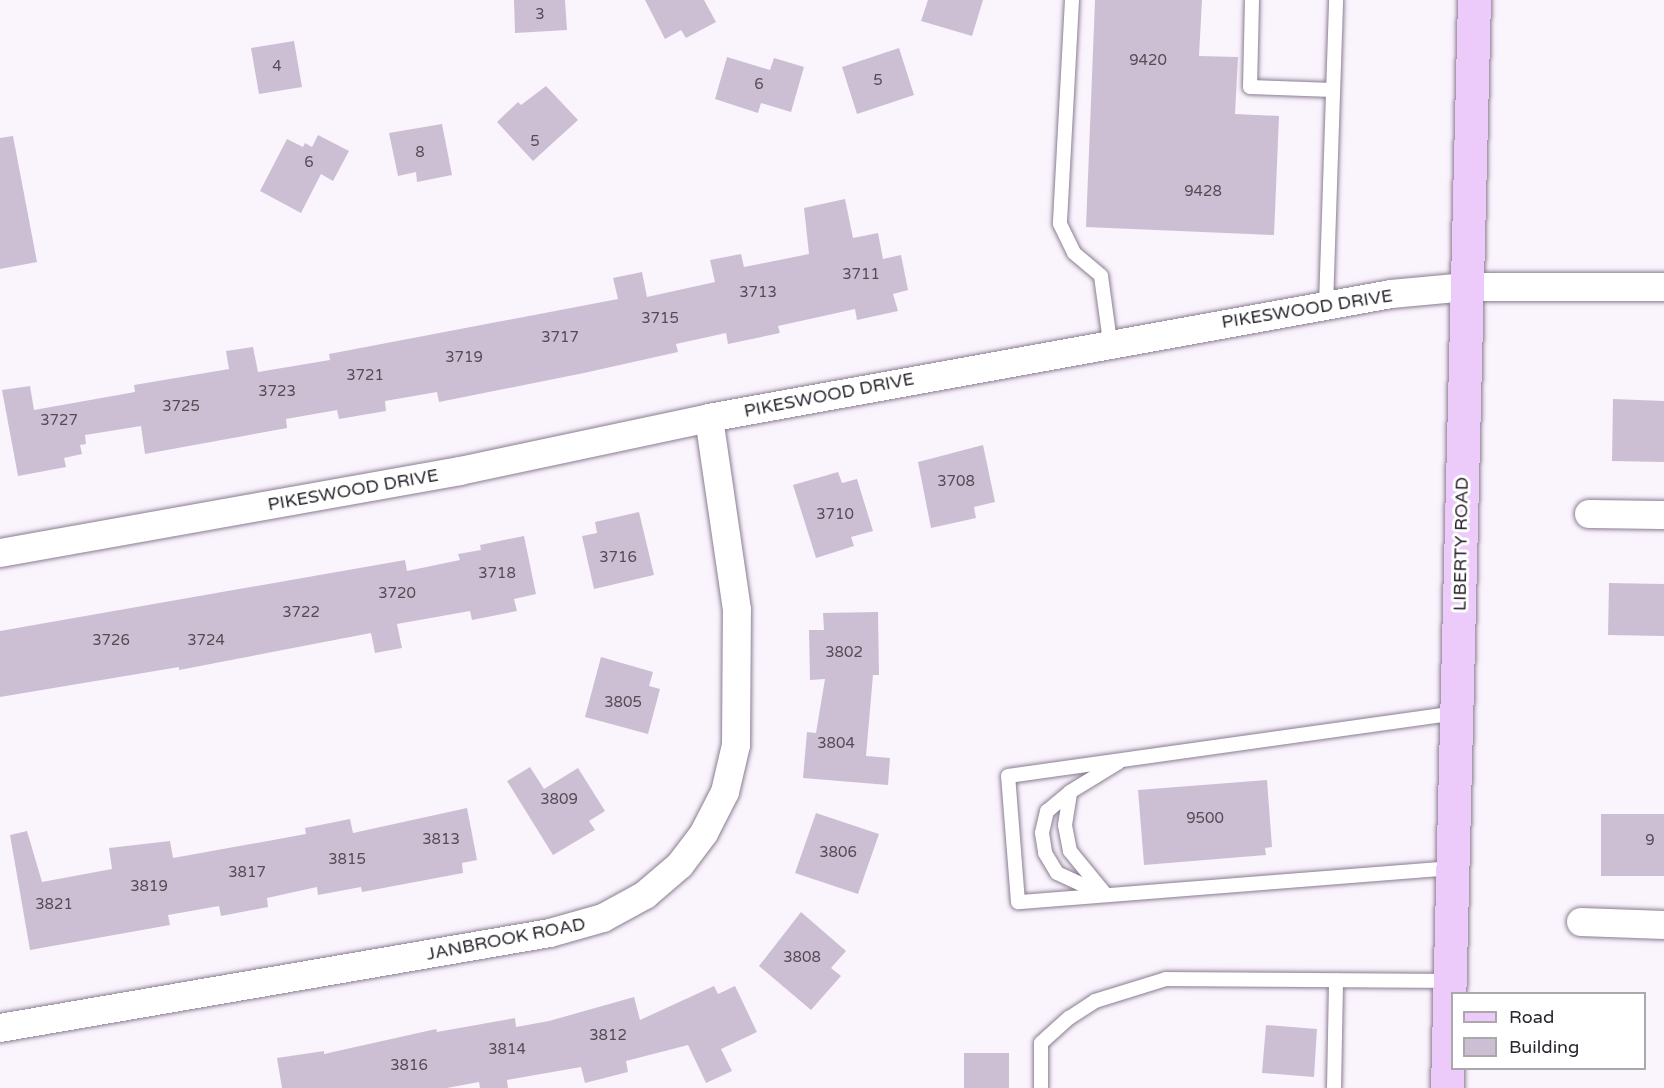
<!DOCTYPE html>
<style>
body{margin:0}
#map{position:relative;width:1664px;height:1088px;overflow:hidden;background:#faf4fd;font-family:"Varela Round",sans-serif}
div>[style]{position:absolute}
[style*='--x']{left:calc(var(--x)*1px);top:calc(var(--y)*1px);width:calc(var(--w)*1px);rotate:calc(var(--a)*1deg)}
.building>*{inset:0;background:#cdbfd3}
.roads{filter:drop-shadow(0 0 2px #8a7d90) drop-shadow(0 0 2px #8a7d90)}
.service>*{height:14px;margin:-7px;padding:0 7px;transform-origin:7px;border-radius:7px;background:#fff}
.minor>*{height:28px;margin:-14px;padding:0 14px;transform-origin:14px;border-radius:14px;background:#fff}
.primary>*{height:33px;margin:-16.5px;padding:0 16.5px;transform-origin:16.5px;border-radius:16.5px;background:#eccbfb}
span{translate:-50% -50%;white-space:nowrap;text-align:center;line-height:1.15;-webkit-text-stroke:6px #fff;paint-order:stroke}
.number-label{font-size:15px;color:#534c56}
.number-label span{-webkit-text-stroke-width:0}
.street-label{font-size:18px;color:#2a252d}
.legend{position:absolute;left:1451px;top:992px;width:195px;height:78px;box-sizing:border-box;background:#fff;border:2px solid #aaa8ab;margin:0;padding:8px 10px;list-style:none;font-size:18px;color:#2a252d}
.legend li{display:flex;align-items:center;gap:12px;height:30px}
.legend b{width:30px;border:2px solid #aaa8ab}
</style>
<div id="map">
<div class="building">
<div style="clip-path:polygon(514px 0,565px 0,567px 30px,515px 33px)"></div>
<div style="clip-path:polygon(645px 0,704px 0,716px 22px,686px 38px,681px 30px,665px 39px)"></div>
<div style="clip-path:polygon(928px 0,983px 0,972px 36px,921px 21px)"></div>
<div style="clip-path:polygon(1095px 0,1202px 0,1199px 56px,1238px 57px,1235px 114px,1279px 116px,1274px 235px,1086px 227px)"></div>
<div style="clip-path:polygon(294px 41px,302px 87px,259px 94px,251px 48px)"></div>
<div style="clip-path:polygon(899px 48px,914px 95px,857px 114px,842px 67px)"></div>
<div style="clip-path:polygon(727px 57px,770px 70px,774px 58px,804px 67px,791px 112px,761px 103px,758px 113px,715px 99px)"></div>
<div style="clip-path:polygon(546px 86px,578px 120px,533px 161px,497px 122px,518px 102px,521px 105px)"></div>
<div style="clip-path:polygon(442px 124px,452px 175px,417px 182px,416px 172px,398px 176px,389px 133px)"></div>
<div style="clip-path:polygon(318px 135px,349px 151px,333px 181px,321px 174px,301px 213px,260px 191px,287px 139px,303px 147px,305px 143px,312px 147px)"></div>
<div style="clip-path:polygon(13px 136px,37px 262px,0 269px,0 138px)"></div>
<div style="clip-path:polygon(845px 199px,853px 238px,878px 233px,883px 259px,901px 255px,908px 290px,893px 294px,898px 311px,857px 320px,855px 309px,778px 326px,780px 333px,728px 344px,726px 333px,676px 344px,678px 352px,584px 373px,439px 402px,437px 392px,385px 401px,386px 411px,339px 419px,337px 410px,286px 419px,287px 428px,145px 454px,141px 426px,85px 435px,86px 444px,80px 445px,82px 454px,64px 458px,66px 467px,18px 476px,2px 390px,30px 386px,34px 410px,135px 392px,134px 385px,229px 369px,226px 351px,253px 347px,258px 372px,330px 360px,329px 354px,618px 299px,613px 278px,642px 272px,647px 297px,715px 282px,710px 260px,741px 254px,744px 267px,809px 254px,804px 208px)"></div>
<div style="clip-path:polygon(1613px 399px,1664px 401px,1664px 462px,1612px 461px)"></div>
<div style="clip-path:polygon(983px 445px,995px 502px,974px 507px,976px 518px,931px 528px,918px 462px)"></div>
<div style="clip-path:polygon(838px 472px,842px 483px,857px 479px,873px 531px,851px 537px,854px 546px,816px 558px,793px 485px)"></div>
<div style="clip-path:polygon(639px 512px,654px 575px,594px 589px,582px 536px,597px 533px,595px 522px)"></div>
<div style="clip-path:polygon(524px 536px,536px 594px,514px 599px,517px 611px,472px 620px,470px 611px,397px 624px,402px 648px,375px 653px,371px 633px,179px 670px,179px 667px,0 697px,0 631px,405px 560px,407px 571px,460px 560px,458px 554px,481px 550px,480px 545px)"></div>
<div style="clip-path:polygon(1609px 583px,1664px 584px,1664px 636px,1608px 635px)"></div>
<div style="clip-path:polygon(878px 612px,879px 675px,873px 675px,866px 756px,890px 758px,888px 785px,803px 778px,807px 732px,816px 733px,825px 679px,810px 680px,809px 630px,824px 630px,823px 613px)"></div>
<div style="clip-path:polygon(601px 657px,653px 672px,649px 686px,660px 689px,648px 734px,585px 717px)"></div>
<div style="clip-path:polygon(530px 767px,544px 789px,578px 768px,605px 811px,589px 821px,595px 830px,553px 855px,507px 781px)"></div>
<div style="clip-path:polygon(1267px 780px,1272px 847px,1265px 848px,1266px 855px,1144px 865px,1138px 790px)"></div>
<div style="clip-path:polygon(467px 808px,477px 860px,462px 863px,463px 873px,362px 892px,361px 887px,318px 895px,317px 887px,267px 898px,268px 907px,221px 916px,219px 906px,168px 915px,170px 925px,30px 950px,10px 835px,27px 831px,42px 882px,112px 869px,109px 848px,170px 841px,173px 858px,306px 834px,305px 828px,350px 819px,353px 833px)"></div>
<div style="clip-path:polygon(816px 813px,879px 834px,858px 894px,795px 873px)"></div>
<div style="clip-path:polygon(1601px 814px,1664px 814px,1664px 876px,1601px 876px)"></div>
<div style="clip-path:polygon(801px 912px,846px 951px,831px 968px,841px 976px,811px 1010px,759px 966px)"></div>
<div style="clip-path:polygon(714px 986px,718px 994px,735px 986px,757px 1032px,721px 1049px,732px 1071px,706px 1083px,688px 1045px,626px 1061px,628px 1072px,585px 1083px,581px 1067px,507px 1080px,508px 1088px,480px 1088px,479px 1082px,447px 1088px,282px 1088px,277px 1058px,324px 1051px,324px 1054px,436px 1029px,437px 1032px,515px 1018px,516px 1027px,549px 1021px,634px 997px,640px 1020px)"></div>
<div style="clip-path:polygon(1266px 1025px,1317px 1029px,1314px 1077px,1262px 1073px)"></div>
<div style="clip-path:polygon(964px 1053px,1009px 1053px,1009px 1088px,964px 1088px)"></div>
</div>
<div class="roads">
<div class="service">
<div style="--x:1072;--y:0;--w:224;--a:93.1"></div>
<div style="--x:1060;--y:224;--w:32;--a:64"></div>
<div style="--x:1074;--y:253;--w:35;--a:40"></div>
<div style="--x:1101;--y:276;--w:67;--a:82.2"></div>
<div style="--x:1252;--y:0;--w:87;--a:91.3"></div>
<div style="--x:1250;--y:87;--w:83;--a:2.1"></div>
<div style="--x:1326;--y:305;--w:305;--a:-88.1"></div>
<div style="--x:1070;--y:792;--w:30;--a:140"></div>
<div style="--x:1047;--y:811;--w:23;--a:103"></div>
<div style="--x:1042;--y:833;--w:20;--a:81"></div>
<div style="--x:1045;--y:853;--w:23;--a:59"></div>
<div style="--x:1057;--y:873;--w:45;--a:24.9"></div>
<div style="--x:1452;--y:868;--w:435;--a:175.5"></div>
<div style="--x:1018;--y:902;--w:126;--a:-94.5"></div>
<div style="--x:1008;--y:776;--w:453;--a:-8"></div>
<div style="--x:1106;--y:895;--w:57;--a:-129.3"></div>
<div style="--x:1070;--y:851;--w:26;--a:-101"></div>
<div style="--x:1065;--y:825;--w:33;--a:-81"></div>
<div style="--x:1070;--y:792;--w:57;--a:-31.5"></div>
<div style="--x:1041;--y:1088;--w:45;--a:-90"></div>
<div style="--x:1041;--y:1043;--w:38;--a:-42"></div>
<div style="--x:1069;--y:1018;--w:31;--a:-33"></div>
<div style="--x:1095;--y:1001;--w:74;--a:-17.2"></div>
<div style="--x:1166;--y:979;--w:284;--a:0.4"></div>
<div style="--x:1334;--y:1088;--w:108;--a:-88.9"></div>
</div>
<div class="minor">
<div style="--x:1589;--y:514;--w:75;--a:0.8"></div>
<div style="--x:0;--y:553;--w:467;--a:-10.1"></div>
<div style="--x:460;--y:471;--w:255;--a:-12"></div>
<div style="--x:709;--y:418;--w:693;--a:-10.3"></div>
<div style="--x:1391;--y:294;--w:76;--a:-5.3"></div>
<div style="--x:1467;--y:287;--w:197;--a:0"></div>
<div style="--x:1581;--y:922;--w:83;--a:2.1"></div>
<div style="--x:0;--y:1028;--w:558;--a:-9.8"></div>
<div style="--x:550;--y:933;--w:55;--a:-15.8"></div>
<div style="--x:603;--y:918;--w:48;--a:-28.7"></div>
<div style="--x:645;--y:895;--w:46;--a:-40.6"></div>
<div style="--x:680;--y:865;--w:40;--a:-53"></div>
<div style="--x:704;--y:833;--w:46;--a:-62.9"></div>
<div style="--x:725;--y:792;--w:48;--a:-76.8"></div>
<div style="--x:736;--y:745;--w:135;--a:-89.6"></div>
<div style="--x:737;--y:610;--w:194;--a:-98.3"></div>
</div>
<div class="primary">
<div style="--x:1447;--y:1088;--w:1088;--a:-88.58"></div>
</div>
</div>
<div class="number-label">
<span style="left:540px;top:15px">3</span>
<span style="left:1148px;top:61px">9420</span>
<span style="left:277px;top:67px">4</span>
<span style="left:878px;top:81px">5</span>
<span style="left:759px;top:85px">6</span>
<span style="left:535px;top:142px">5</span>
<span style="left:420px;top:153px">8</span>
<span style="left:309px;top:163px">6</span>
<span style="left:1203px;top:192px">9428</span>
<span style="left:861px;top:275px">3711</span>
<span style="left:758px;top:293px">3713</span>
<span style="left:660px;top:319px">3715</span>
<span style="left:560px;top:338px">3717</span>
<span style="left:464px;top:358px">3719</span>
<span style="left:365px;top:376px">3721</span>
<span style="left:277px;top:392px">3723</span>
<span style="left:181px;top:407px">3725</span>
<span style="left:59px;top:421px">3727</span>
<span style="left:956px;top:482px">3708</span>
<span style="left:835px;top:515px">3710</span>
<span style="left:618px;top:558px">3716</span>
<span style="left:497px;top:574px">3718</span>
<span style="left:397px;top:594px">3720</span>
<span style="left:301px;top:613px">3722</span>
<span style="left:111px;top:641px">3726</span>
<span style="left:206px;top:641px">3724</span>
<span style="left:844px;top:653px">3802</span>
<span style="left:623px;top:703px">3805</span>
<span style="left:836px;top:744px">3804</span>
<span style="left:559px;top:800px">3809</span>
<span style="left:1205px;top:819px">9500</span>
<span style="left:441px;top:840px">3813</span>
<span style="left:1650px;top:841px">9</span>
<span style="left:838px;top:853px">3806</span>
<span style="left:347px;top:860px">3815</span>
<span style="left:247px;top:873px">3817</span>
<span style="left:149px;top:887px">3819</span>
<span style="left:54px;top:905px">3821</span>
<span style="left:802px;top:958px">3808</span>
<span style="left:608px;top:1036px">3812</span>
<span style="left:507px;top:1050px">3814</span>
<span style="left:409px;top:1066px">3816</span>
</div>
<div class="street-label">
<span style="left:1307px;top:309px;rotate:-9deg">PIKESWOOD DRIVE</span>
<span style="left:829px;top:395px;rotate:-11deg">PIKESWOOD DRIVE</span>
<span style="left:353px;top:490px;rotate:-10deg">PIKESWOOD DRIVE</span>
<span style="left:1461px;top:544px;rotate:-89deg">LIBERTY ROAD</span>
<span style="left:506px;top:939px;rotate:-11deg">JANBROOK ROAD</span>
</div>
<ul class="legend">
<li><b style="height:8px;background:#eccbfb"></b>Road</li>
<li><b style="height:16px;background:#cdbfd3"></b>Building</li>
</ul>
</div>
